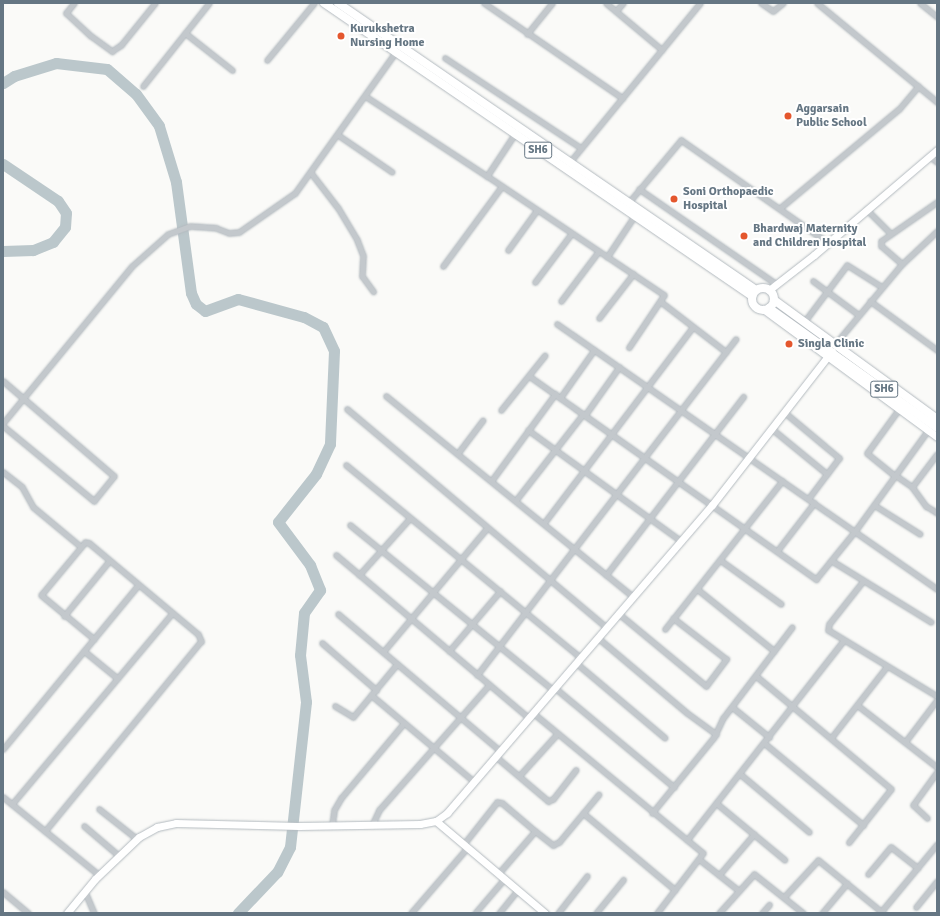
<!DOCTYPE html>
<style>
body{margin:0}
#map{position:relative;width:940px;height:916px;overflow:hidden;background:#fafaf8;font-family:Signika,sans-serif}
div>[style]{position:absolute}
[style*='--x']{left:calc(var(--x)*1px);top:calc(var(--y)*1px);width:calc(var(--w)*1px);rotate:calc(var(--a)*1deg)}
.river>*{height:11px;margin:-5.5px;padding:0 5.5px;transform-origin:5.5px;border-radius:5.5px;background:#bbc7cb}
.roads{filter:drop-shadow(0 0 1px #b3babf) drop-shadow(0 0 1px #b3babf)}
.street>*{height:5px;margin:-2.5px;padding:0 2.5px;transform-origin:2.5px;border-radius:2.5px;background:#c3c8cc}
.secondary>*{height:7px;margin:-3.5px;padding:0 3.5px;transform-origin:3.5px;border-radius:3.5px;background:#fff}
.primary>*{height:8px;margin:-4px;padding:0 4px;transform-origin:4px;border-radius:4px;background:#fff}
.primary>.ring{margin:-4px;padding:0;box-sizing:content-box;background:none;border:8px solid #fff;border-radius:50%}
.dots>*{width:11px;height:11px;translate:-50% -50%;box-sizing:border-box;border:2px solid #fff;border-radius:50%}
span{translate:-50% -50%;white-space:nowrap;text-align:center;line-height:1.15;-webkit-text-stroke:4px #fff;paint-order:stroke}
.shield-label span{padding:1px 3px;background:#fff;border:1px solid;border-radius:3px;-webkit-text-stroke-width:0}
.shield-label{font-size:11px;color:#657683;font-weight:700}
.poi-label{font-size:12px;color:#657683;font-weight:700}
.left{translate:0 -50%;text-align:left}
.frame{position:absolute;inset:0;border:4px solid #657683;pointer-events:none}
</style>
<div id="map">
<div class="river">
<div style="--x:3;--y:83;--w:13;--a:-32"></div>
<div style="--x:14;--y:76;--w:44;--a:-17.2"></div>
<div style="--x:56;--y:63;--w:51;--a:6.7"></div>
<div style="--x:107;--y:69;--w:38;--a:41"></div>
<div style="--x:136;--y:94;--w:39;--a:54"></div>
<div style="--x:159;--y:126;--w:59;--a:73.1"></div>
<div style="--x:176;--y:182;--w:112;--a:82.3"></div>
<div style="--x:191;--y:293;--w:12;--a:66"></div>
<div style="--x:196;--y:304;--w:11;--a:38"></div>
<div style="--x:205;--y:311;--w:35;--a:-20"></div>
<div style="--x:238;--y:299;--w:68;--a:15.3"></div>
<div style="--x:304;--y:317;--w:21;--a:28"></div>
<div style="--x:323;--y:327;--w:26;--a:65"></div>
<div style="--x:334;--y:351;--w:93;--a:92.5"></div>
<div style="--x:330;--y:444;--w:33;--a:115"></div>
<div style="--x:316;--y:474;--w:61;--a:128.4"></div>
<div style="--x:278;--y:522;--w:54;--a:53.3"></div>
<div style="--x:310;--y:565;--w:27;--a:68"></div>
<div style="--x:320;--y:590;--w:28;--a:125"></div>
<div style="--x:304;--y:613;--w:42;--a:95.4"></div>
<div style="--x:300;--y:655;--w:47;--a:82.7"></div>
<div style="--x:306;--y:702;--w:146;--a:96.3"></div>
<div style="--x:290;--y:847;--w:28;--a:117"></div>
<div style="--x:277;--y:872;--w:57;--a:133.6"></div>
<div style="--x:3;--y:164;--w:66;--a:33.9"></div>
<div style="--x:58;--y:201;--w:14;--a:56"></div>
<div style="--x:66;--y:213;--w:14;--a:94"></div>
<div style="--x:65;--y:227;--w:19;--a:129"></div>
<div style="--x:53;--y:242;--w:22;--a:158"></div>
<div style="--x:33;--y:250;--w:30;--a:178"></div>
</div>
<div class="roads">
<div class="street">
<div style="--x:74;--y:3;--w:13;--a:129"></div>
<div style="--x:66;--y:13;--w:34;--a:43"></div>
<div style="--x:91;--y:36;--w:26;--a:36"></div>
<div style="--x:112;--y:51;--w:11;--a:-34"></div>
<div style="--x:121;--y:45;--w:54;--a:-51"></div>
<div style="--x:484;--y:3;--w:168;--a:34.5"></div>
<div style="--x:606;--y:3;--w:73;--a:40"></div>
<div style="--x:761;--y:3;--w:14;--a:34"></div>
<div style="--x:773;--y:11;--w:13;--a:-39"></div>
<div style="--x:817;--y:3;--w:156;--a:39.5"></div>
<div style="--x:920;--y:3;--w:22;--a:39"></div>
<div style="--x:616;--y:11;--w:11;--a:-49"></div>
<div style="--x:185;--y:33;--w:60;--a:38.2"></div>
<div style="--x:527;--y:34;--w:40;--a:-51"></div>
<div style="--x:445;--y:58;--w:163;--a:33.5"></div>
<div style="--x:267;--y:60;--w:74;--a:-50.5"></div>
<div style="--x:143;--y:86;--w:106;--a:-51.5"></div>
<div style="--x:365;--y:96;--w:146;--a:33.3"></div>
<div style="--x:516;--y:132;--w:53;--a:123.4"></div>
<div style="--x:487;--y:176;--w:213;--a:33.9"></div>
<div style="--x:664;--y:295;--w:63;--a:123.9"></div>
<div style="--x:338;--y:135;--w:65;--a:34.4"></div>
<div style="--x:929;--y:156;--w:10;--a:37"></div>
<div style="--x:569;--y:163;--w:207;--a:-50.7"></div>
<div style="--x:311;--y:173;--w:44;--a:52.4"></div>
<div style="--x:338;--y:208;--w:37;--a:59"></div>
<div style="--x:357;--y:240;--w:17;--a:69"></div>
<div style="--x:363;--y:256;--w:20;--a:93"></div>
<div style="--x:362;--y:276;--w:19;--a:54"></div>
<div style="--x:639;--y:189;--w:167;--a:34.7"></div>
<div style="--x:629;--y:202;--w:81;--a:-50"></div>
<div style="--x:681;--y:140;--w:179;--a:35"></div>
<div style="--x:780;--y:208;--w:155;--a:-39.8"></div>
<div style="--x:899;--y:109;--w:30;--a:-50"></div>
<div style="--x:866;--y:209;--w:35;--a:45"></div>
<div style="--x:508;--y:250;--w:49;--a:-54.1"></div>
<div style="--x:607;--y:257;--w:50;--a:-56.3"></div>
<div style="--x:902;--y:264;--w:28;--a:-139"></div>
<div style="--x:881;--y:246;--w:5;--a:-90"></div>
<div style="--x:881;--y:241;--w:68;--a:-34.9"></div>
<div style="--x:443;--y:266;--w:99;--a:-53.6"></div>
<div style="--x:813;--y:281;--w:57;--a:36.5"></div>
<div style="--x:535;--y:282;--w:60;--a:-53.1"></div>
<div style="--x:561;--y:301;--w:61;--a:-52.9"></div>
<div style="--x:870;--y:301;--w:83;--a:36.2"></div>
<div style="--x:661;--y:302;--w:82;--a:37.6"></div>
<div style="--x:599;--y:318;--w:56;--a:-52.3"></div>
<div style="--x:804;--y:322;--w:71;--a:-53"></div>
<div style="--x:847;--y:265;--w:41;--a:32.2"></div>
<div style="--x:557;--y:324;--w:463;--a:34.9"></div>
<div style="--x:835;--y:344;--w:104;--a:-50.1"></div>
<div style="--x:902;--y:264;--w:48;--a:-43.3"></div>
<div style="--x:529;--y:376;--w:352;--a:35.3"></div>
<div style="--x:816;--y:579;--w:62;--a:-50.9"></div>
<div style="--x:855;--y:531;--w:125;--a:-54.1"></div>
<div style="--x:3;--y:381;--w:146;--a:40.6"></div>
<div style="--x:114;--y:476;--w:32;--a:129"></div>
<div style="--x:94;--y:501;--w:118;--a:-140.5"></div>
<div style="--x:386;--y:396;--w:318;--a:39.1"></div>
<div style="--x:560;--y:398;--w:59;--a:-54.7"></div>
<div style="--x:347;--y:409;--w:340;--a:40.1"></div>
<div style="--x:501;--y:410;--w:70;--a:-51.3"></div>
<div style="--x:784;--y:412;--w:72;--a:39.9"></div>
<div style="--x:839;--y:458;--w:51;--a:127.1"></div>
<div style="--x:585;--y:415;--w:59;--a:-54.7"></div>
<div style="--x:3;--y:423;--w:203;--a:-50.6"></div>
<div style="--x:132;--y:266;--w:48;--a:-41.6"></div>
<div style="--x:168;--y:234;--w:23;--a:-20"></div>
<div style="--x:190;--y:226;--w:26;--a:4"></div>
<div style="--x:216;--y:228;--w:14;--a:21"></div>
<div style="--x:229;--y:233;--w:10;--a:-6"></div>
<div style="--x:239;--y:232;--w:68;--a:-34.9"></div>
<div style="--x:295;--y:193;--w:176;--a:-54.5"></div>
<div style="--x:772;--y:429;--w:71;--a:39.3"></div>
<div style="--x:528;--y:430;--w:189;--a:36"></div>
<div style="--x:458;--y:453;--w:41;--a:-52.9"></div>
<div style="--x:346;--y:465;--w:304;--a:39.4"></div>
<div style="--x:3;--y:472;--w:24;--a:38"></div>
<div style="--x:22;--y:487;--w:23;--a:61"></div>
<div style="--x:33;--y:507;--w:62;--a:39.8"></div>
<div style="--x:81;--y:547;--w:6;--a:-51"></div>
<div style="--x:85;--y:542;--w:4;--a:14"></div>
<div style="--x:89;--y:543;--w:142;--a:39.9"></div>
<div style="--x:198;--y:634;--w:8;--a:67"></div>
<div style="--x:201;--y:641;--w:246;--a:129.4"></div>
<div style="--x:895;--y:475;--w:21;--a:35"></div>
<div style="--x:912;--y:487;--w:24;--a:54"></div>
<div style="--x:926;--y:506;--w:13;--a:32"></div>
<div style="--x:895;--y:476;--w:36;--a:-141"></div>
<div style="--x:867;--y:453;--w:54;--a:-54"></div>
<div style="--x:492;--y:480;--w:107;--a:-53.8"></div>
<div style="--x:912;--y:487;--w:41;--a:-52.9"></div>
<div style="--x:516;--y:500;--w:109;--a:-52.1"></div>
<div style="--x:874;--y:505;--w:54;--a:32.2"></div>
<div style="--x:544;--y:523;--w:246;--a:-52.8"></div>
<div style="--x:350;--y:525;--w:262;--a:39.1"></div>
<div style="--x:81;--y:547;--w:62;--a:129.8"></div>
<div style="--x:41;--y:595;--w:69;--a:39.7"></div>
<div style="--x:777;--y:551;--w:61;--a:-52.4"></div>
<div style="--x:336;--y:555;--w:253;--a:40.2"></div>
<div style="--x:720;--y:560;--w:75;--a:35.8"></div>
<div style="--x:832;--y:561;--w:116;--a:31.6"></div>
<div style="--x:359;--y:575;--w:76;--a:-48.2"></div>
<div style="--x:606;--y:575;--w:225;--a:-52.4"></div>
<div style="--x:863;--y:581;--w:55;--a:128.3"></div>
<div style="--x:829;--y:624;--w:6;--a:99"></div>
<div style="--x:828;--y:630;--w:127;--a:31.2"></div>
<div style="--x:697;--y:589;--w:99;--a:38.8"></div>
<div style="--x:338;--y:614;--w:211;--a:40.2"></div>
<div style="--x:619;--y:614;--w:113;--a:39.6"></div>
<div style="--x:706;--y:686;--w:34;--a:-53"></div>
<div style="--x:726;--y:659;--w:67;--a:-142.3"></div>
<div style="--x:64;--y:616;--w:71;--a:-50.7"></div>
<div style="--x:665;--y:629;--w:189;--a:-51.7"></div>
<div style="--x:598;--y:638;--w:116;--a:40.1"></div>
<div style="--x:687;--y:713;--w:36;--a:36"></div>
<div style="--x:322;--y:643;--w:72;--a:41"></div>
<div style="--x:84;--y:651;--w:43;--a:39.3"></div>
<div style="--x:449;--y:651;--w:79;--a:-49.6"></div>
<div style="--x:383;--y:652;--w:162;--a:-50"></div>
<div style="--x:576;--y:663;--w:116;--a:40.1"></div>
<div style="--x:477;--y:675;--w:424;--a:-52.4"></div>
<div style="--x:756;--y:676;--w:176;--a:39.9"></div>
<div style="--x:891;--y:789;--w:68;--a:128.4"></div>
<div style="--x:555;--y:688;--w:155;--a:39.8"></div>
<div style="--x:371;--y:695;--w:133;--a:40.1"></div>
<div style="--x:857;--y:705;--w:101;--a:37.8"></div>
<div style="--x:335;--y:706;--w:21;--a:31"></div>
<div style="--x:353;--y:717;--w:69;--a:-50.3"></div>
<div style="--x:732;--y:707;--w:48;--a:39"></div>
<div style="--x:533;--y:713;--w:220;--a:39.5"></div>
<div style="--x:703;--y:853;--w:76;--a:127.5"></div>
<div style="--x:831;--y:738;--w:91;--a:-52.1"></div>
<div style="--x:905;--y:742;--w:53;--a:-52.7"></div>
<div style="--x:764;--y:743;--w:129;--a:39.6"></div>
<div style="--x:3;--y:749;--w:212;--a:-50.5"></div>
<div style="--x:495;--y:756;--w:70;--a:40.3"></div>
<div style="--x:548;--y:801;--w:5;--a:-22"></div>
<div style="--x:553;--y:799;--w:37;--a:-52"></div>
<div style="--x:740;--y:774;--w:90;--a:40"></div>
<div style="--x:519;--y:776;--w:57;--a:-47.9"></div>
<div style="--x:3;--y:797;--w:124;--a:39.1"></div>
<div style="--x:716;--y:803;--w:89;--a:39.6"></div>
<div style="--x:12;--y:804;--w:249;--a:-50"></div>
<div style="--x:99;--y:809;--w:48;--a:38.3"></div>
<div style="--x:583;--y:813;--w:120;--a:39.9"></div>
<div style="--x:652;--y:813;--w:98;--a:-50.8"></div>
<div style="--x:714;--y:737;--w:21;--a:-65"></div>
<div style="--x:723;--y:718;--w:114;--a:-52.8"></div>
<div style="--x:927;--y:818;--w:19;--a:-137"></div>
<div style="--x:913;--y:805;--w:41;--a:-54"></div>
<div style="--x:332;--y:825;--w:15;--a:-82"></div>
<div style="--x:334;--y:810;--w:14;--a:-60"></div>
<div style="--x:341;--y:798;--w:98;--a:-50"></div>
<div style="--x:372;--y:825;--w:17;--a:-65"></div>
<div style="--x:379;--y:810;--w:167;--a:-48.7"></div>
<div style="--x:84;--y:826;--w:45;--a:40.5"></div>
<div style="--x:687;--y:840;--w:254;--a:-51.9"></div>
<div style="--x:463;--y:845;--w:55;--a:-51.7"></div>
<div style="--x:497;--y:802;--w:5;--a:11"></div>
<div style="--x:502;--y:803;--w:43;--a:40.3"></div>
<div style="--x:700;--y:860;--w:48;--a:38.3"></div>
<div style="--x:498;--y:874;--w:57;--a:-49.3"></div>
<div style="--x:535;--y:831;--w:23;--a:38"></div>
<div style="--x:553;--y:845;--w:7;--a:-27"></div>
<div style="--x:559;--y:842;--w:62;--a:-50.2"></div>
<div style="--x:868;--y:874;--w:35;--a:-50"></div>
<div style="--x:891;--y:847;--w:34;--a:38"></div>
<div style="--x:719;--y:875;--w:54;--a:-49.5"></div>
<div style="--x:3;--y:892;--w:33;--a:40"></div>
<div style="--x:85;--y:892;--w:23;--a:67"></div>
<div style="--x:784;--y:897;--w:50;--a:-47.4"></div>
<div style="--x:818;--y:860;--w:84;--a:39.2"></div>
<div style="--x:916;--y:907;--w:33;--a:-51"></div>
<div style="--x:411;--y:913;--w:86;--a:-49.3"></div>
<div style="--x:475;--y:913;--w:45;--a:-49.5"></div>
<div style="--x:499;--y:913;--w:28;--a:-51"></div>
<div style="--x:558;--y:913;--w:47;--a:-51.9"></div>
<div style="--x:596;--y:913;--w:43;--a:-50.7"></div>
<div style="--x:719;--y:913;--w:52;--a:-48.1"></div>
<div style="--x:754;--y:874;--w:63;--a:38.5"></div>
<div style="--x:762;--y:913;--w:11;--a:-49"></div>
<div style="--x:822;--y:913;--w:39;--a:-50"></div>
<div style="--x:880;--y:913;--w:89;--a:-50.4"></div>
</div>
<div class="secondary">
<div style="--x:769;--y:290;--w:57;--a:-37.9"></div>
<div style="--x:814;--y:255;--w:162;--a:-40.5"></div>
<div style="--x:763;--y:309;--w:216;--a:36.3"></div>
<div style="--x:436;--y:821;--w:143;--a:40.2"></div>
<div style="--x:67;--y:913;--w:44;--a:-50.5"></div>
<div style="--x:95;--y:879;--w:61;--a:-43.7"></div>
<div style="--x:139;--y:837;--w:21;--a:-29"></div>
<div style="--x:157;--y:827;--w:19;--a:-12"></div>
<div style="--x:176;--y:823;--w:123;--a:1.4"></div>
<div style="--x:299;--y:826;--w:121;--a:-0.9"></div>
<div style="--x:420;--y:824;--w:16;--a:-11"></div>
<div style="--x:436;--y:821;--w:14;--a:-36"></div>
<div style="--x:447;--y:813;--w:406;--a:-49.3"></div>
<div style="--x:712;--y:505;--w:195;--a:-52.1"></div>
</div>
<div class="primary">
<div style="--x:324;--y:3;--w:519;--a:34.39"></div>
<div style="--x:338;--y:3;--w:507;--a:34.47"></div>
<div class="ring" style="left:752px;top:288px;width:14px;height:14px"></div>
<div style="--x:774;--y:300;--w:202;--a:36.1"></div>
<div style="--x:769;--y:308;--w:206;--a:35.5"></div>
</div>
</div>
<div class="dots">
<div style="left:341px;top:36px;background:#e4572e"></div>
<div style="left:788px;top:116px;background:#e4572e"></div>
<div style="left:674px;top:199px;background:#e4572e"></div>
<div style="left:744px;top:236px;background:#e4572e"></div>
<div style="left:789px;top:344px;background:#e4572e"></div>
</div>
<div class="shield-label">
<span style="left:538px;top:150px">SH6</span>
<span style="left:884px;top:389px">SH6</span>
</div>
<div class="poi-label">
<span class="left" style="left:350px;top:36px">Kurukshetra<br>Nursing Home</span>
<span class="left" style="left:796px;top:116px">Aggarsain<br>Public School</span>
<span class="left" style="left:683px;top:199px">Soni Orthopaedic<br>Hospital</span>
<span class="left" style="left:753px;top:236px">Bhardwaj Maternity<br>and Children Hospital</span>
<span class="left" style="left:798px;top:344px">Singla Clinic</span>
</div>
<div class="frame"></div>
</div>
